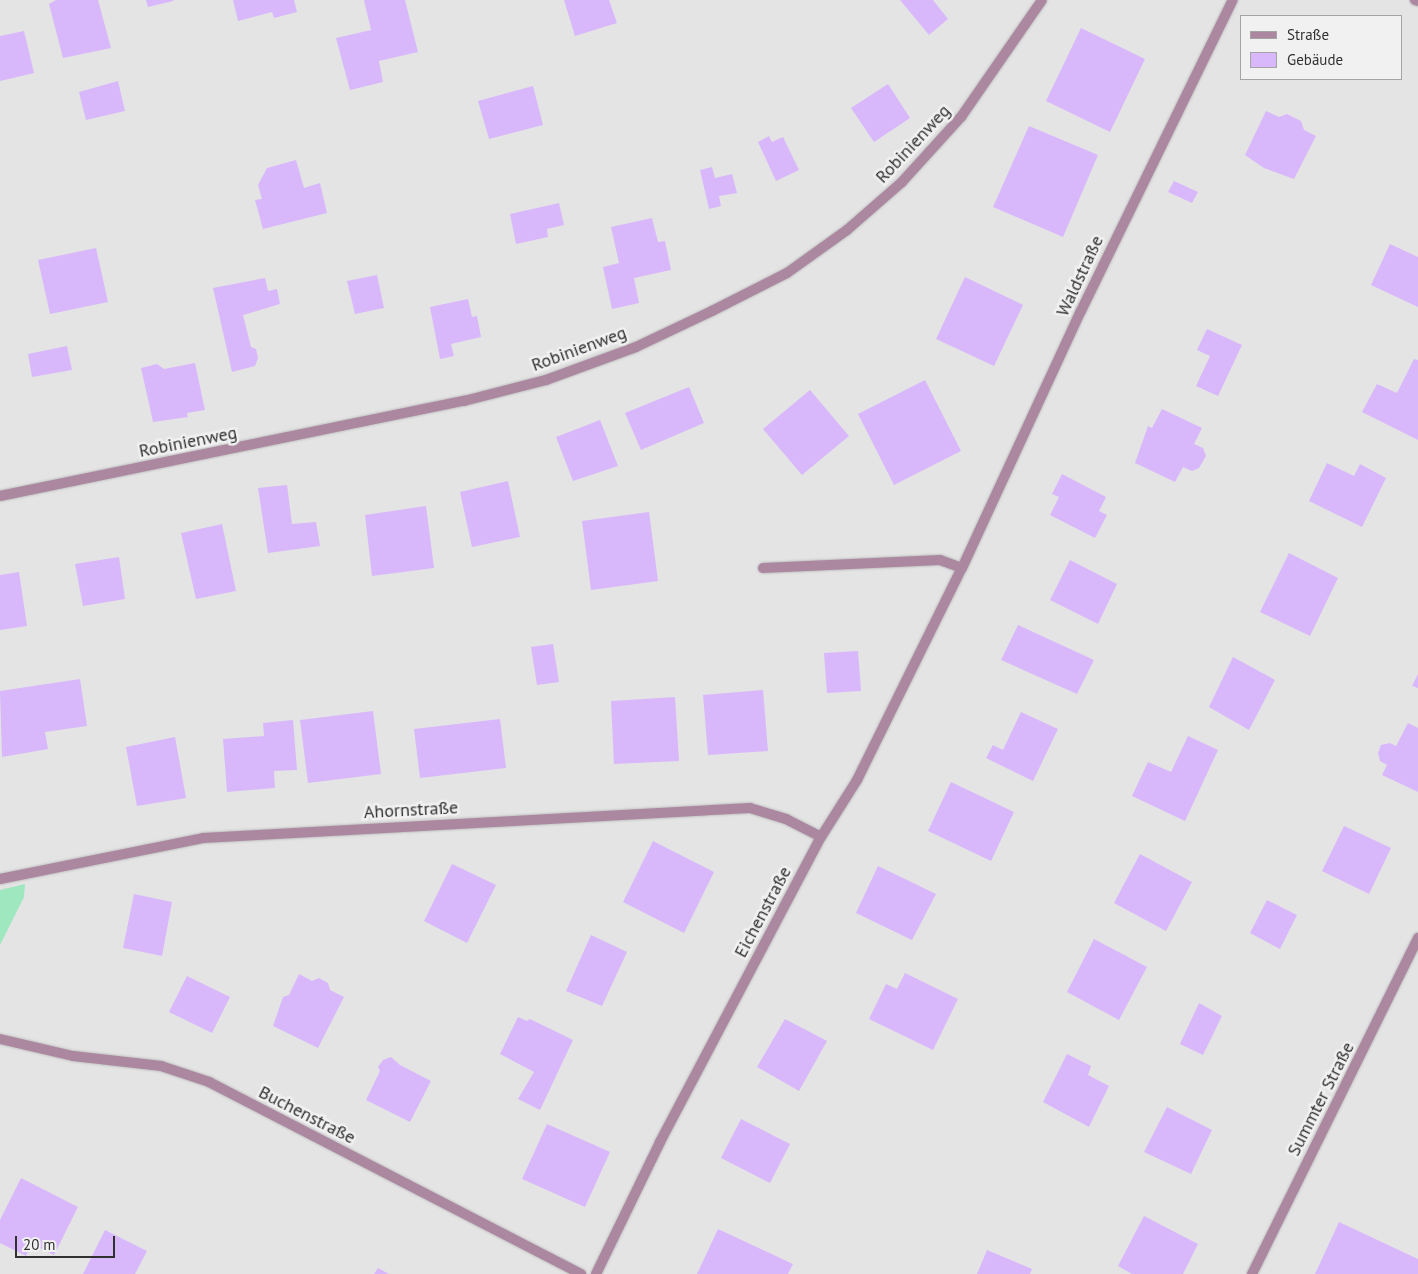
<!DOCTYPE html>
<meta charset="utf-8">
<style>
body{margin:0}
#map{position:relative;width:1418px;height:1274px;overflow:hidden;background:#e4e4e5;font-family:"PT Sans",sans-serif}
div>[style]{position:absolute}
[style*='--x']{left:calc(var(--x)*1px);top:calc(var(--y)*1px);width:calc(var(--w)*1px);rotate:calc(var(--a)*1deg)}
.green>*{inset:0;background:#9fe7bf}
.building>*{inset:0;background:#d8b8fa}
.roads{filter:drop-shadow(0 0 1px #c0c0c1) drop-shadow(0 0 1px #c0c0c1)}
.lane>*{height:10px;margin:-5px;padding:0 5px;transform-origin:5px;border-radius:5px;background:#ab889f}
.street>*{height:10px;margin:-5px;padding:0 5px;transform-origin:5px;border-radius:5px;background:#ab889f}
span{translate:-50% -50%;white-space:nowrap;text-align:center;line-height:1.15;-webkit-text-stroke:5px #f1f1f2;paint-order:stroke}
.street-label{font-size:18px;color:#313132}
.legend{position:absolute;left:1240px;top:15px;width:162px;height:65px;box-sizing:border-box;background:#f1f1f2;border:1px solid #a4a4a5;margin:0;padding:6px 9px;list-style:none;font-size:15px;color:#313132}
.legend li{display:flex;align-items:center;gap:10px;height:25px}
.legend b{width:25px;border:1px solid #a4a4a5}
.scale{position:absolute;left:15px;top:1236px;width:100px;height:22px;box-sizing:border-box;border:2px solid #313132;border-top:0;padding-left:6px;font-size:15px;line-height:18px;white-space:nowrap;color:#313132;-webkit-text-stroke:4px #f1f1f2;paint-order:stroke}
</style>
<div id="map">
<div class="green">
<div style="clip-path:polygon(25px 884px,24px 897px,0 945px,0 890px)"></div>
</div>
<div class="building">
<div style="clip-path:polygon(56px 0,98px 0,111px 48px,63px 58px,49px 4px)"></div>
<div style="clip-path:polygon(146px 0,173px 0,173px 1px,148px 7px)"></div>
<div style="clip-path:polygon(233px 0,294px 0,297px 12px,274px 18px,272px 12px,238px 21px)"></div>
<div style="clip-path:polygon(364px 0,405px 0,418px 52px,379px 61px,383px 82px,350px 90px,336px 38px,371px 30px)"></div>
<div style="clip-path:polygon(564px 0,609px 0,617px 23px,575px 36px)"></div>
<div style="clip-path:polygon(900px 0,933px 0,948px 19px,929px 35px)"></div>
<div style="clip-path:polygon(1081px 28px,1145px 59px,1110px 132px,1046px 101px)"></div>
<div style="clip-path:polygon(24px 31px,34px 73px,0 81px,0 36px)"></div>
<div style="clip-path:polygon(118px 81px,125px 111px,86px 120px,79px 92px)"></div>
<div style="clip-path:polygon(888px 84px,910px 118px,874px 142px,851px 108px)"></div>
<div style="clip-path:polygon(533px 86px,543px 125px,489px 139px,478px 101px)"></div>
<div style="clip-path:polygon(1266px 111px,1279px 117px,1287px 114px,1301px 121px,1304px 130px,1316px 136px,1294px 179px,1264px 168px,1245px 155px)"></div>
<div style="clip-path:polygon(1029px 126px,1098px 155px,1063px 237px,993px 207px)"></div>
<div style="clip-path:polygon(769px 136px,772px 142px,783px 137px,799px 170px,776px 181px,758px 142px)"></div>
<div style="clip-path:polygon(296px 160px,304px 188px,320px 183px,327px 213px,263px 229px,255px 200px,262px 199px,258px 185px,267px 168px)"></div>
<div style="clip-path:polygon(712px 167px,715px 178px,732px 174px,737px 193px,719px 196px,721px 206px,709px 209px,700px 170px)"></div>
<div style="clip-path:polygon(1174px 181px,1198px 192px,1192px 203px,1168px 192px)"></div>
<div style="clip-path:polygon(559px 203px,564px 225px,547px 229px,548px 237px,516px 244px,510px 214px)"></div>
<div style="clip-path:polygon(652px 218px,658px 242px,665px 241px,671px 270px,634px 278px,639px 303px,612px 309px,603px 267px,619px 263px,611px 227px)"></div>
<div style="clip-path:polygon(1390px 244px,1418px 257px,1418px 307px,1371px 285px)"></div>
<div style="clip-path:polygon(96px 248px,108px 302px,50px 314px,38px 260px)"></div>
<div style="clip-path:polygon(377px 275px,384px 308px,355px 314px,347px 281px)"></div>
<div style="clip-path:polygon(965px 277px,1023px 305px,994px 366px,936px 339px)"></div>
<div style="clip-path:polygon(265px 278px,268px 291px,277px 289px,280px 304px,243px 315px,251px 347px,256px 349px,258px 358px,255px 366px,232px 372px,213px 288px)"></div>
<div style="clip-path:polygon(468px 299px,472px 317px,477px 316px,481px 337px,451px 344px,454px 356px,440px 359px,430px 307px)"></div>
<div style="clip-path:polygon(1207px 329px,1242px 345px,1218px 396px,1196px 386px,1210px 356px,1197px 350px)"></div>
<div style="clip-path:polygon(67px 346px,72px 370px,32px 377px,28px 354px)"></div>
<div style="clip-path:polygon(1414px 359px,1418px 360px,1418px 440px,1362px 412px,1377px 384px,1397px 393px)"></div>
<div style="clip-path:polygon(195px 363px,205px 410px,187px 413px,188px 417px,153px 422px,141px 368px,157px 364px,164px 369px)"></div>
<div style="clip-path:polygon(925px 380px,961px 451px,894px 485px,858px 414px)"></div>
<div style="clip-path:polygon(689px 387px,704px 423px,641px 450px,625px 413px)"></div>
<div style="clip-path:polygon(810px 390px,849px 436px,802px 475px,763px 429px)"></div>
<div style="clip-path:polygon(1162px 409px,1202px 428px,1194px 444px,1203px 448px,1206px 456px,1199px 468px,1192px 471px,1183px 467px,1175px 482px,1135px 463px,1148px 426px,1152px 428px)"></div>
<div style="clip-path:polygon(600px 420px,618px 466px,573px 481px,556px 437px)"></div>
<div style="clip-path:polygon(1327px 463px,1354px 476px,1360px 464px,1386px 478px,1362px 527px,1309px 501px)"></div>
<div style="clip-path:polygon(1062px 474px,1106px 497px,1099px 511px,1107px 515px,1095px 538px,1050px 515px,1059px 497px,1052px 494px)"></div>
<div style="clip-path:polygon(508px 481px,520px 537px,472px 547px,460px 492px)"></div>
<div style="clip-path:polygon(287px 485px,292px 524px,316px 522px,320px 546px,268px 553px,258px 488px)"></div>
<div style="clip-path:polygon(426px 506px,434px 568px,372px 576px,365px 515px)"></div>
<div style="clip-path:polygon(649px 512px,658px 581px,591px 590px,582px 521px)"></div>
<div style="clip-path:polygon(222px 524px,236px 591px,196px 599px,181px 533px)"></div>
<div style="clip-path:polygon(1289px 553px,1338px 578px,1310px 636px,1260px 612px)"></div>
<div style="clip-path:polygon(119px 557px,125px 599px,83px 606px,75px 564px)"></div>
<div style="clip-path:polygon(1070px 560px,1117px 584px,1098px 624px,1050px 600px)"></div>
<div style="clip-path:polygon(19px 572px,27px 626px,0 630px,0 575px)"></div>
<div style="clip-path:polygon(1018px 625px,1094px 660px,1077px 694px,1001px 660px)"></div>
<div style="clip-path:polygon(553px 644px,559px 682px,537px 685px,531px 647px)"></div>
<div style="clip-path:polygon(858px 651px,861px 691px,827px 693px,824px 653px)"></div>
<div style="clip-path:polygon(1233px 657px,1275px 680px,1249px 730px,1209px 707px)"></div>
<div style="clip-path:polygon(1418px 674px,1418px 688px,1412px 686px)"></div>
<div style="clip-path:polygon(80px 679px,87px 726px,45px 732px,48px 749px,2px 757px,0 691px)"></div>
<div style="clip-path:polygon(763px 690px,768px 751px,708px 755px,703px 695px)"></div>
<div style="clip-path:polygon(675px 697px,679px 761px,614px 764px,611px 701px)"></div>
<div style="clip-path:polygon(373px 711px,381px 774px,308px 783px,300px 720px)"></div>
<div style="clip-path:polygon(1021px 712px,1058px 729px,1033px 781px,986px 758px,993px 745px,1003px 750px)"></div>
<div style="clip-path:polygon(500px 719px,506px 768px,420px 778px,414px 729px)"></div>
<div style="clip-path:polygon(293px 720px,297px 770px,274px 771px,275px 788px,227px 792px,223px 739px,264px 736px,263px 723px)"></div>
<div style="clip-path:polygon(1408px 723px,1418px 728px,1418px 792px,1382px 775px,1387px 765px,1380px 761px,1378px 753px,1381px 745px,1390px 743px,1396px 746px)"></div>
<div style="clip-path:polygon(1188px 736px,1218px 750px,1185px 821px,1132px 796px,1148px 762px,1171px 772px)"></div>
<div style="clip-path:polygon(175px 737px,186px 798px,137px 806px,126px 747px)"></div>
<div style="clip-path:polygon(951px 782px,1014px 812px,991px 861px,928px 831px)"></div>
<div style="clip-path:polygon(1344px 826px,1391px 848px,1369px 894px,1322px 871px)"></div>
<div style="clip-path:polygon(653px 841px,714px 872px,684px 933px,623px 902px)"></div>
<div style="clip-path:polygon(1140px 854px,1192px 882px,1166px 931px,1114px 903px)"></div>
<div style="clip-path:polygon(452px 864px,496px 885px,467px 943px,424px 921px)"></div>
<div style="clip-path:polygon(878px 866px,936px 894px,912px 940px,856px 913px)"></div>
<div style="clip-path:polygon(134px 894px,172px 902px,162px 956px,123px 948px)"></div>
<div style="clip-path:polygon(1267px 900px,1297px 915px,1280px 949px,1250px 933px)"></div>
<div style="clip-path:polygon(591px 935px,627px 952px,602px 1006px,566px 991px)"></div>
<div style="clip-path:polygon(1094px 939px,1147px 967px,1119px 1020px,1067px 992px)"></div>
<div style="clip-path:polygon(905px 973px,958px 999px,933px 1050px,869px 1019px,886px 984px,897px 989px)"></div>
<div style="clip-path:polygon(299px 974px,312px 981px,319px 978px,328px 983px,330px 990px,344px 997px,318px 1048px,273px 1026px,283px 997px,289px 995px)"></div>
<div style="clip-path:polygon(187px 976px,230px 997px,212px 1033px,169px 1012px)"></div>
<div style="clip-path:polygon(1199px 1003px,1222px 1016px,1203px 1055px,1180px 1044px)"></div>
<div style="clip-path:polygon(518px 1017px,527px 1021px,530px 1019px,573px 1040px,540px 1110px,518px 1099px,534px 1072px,500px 1054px)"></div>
<div style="clip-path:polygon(785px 1019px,827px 1041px,799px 1091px,757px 1067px)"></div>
<div style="clip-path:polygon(1067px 1054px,1091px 1066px,1088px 1075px,1109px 1086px,1089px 1127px,1043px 1102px)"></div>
<div style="clip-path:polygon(391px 1057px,400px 1065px,431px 1081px,410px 1122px,366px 1100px,380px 1071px,378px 1067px,383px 1060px)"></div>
<div style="clip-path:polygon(1167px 1107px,1212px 1130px,1191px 1174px,1144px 1152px)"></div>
<div style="clip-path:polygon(741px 1119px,790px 1144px,770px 1183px,721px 1158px)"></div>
<div style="clip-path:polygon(547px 1124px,610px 1152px,585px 1207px,522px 1179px)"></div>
<div style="clip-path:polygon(21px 1178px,78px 1207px,54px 1255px,32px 1244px,26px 1256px,0 1243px,0 1220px)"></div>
<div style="clip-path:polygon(1144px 1216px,1198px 1244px,1183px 1274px,1132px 1274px,1118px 1266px)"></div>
<div style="clip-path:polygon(1339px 1222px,1418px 1259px,1418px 1274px,1315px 1274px)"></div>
<div style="clip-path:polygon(718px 1229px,793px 1264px,788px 1274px,697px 1274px)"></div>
<div style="clip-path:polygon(105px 1230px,147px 1251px,135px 1274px,83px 1274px)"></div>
<div style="clip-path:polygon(987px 1250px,1032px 1269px,1030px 1274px,977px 1274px)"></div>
<div style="clip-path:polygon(378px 1268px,389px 1274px,374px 1274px)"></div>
</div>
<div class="roads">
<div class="lane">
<div style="--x:763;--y:568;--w:177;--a:-2.6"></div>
<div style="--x:940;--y:560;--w:23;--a:20"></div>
</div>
<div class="street">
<div style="--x:1415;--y:0;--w:3;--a:18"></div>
<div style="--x:0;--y:496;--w:474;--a:-11.6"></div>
<div style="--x:464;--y:401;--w:85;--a:-14.4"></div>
<div style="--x:546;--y:380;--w:96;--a:-20.1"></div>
<div style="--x:636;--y:347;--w:84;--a:-25.3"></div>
<div style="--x:712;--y:311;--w:84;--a:-26.9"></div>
<div style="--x:787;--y:273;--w:74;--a:-35.6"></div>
<div style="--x:847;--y:230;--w:73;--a:-41.1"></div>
<div style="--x:902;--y:182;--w:88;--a:-47.8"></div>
<div style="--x:961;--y:117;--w:142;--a:-55.3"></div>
<div style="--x:0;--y:879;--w:207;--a:-11.4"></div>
<div style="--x:203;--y:838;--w:548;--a:-3.14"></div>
<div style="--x:750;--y:808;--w:38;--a:17"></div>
<div style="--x:786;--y:819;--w:39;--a:27"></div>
<div style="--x:0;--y:1039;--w:75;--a:13.1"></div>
<div style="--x:73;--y:1056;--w:89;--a:6.5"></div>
<div style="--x:161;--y:1066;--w:51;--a:18.4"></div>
<div style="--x:209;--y:1082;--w:419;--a:27.3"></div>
<div style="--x:596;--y:1274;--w:147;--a:-64.1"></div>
<div style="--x:660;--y:1142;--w:345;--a:-62.2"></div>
<div style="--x:821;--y:837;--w:67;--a:-57.7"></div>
<div style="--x:857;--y:780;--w:237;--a:-63.7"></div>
<div style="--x:962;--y:568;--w:283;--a:-65.2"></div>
<div style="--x:1081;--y:311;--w:346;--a:-64"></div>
<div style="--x:1252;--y:1274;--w:375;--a:-63.7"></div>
</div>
</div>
<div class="street-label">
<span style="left:913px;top:144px;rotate:-47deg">Robinienweg</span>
<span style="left:1080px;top:276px;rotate:-65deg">Waldstraße</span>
<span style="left:579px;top:349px;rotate:-20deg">Robinienweg</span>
<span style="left:188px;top:442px;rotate:-11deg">Robinienweg</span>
<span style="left:411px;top:810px;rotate:-3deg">Ahornstraße</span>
<span style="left:763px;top:912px;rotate:-62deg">Eichenstraße</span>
<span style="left:1321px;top:1099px;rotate:-63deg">Summter Straße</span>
<span style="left:307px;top:1115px;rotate:27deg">Buchenstraße</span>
</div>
<ul class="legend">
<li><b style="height:6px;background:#ab889f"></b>Straße</li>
<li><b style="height:14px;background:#d8b8fa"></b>Gebäude</li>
</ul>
<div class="scale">20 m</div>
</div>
